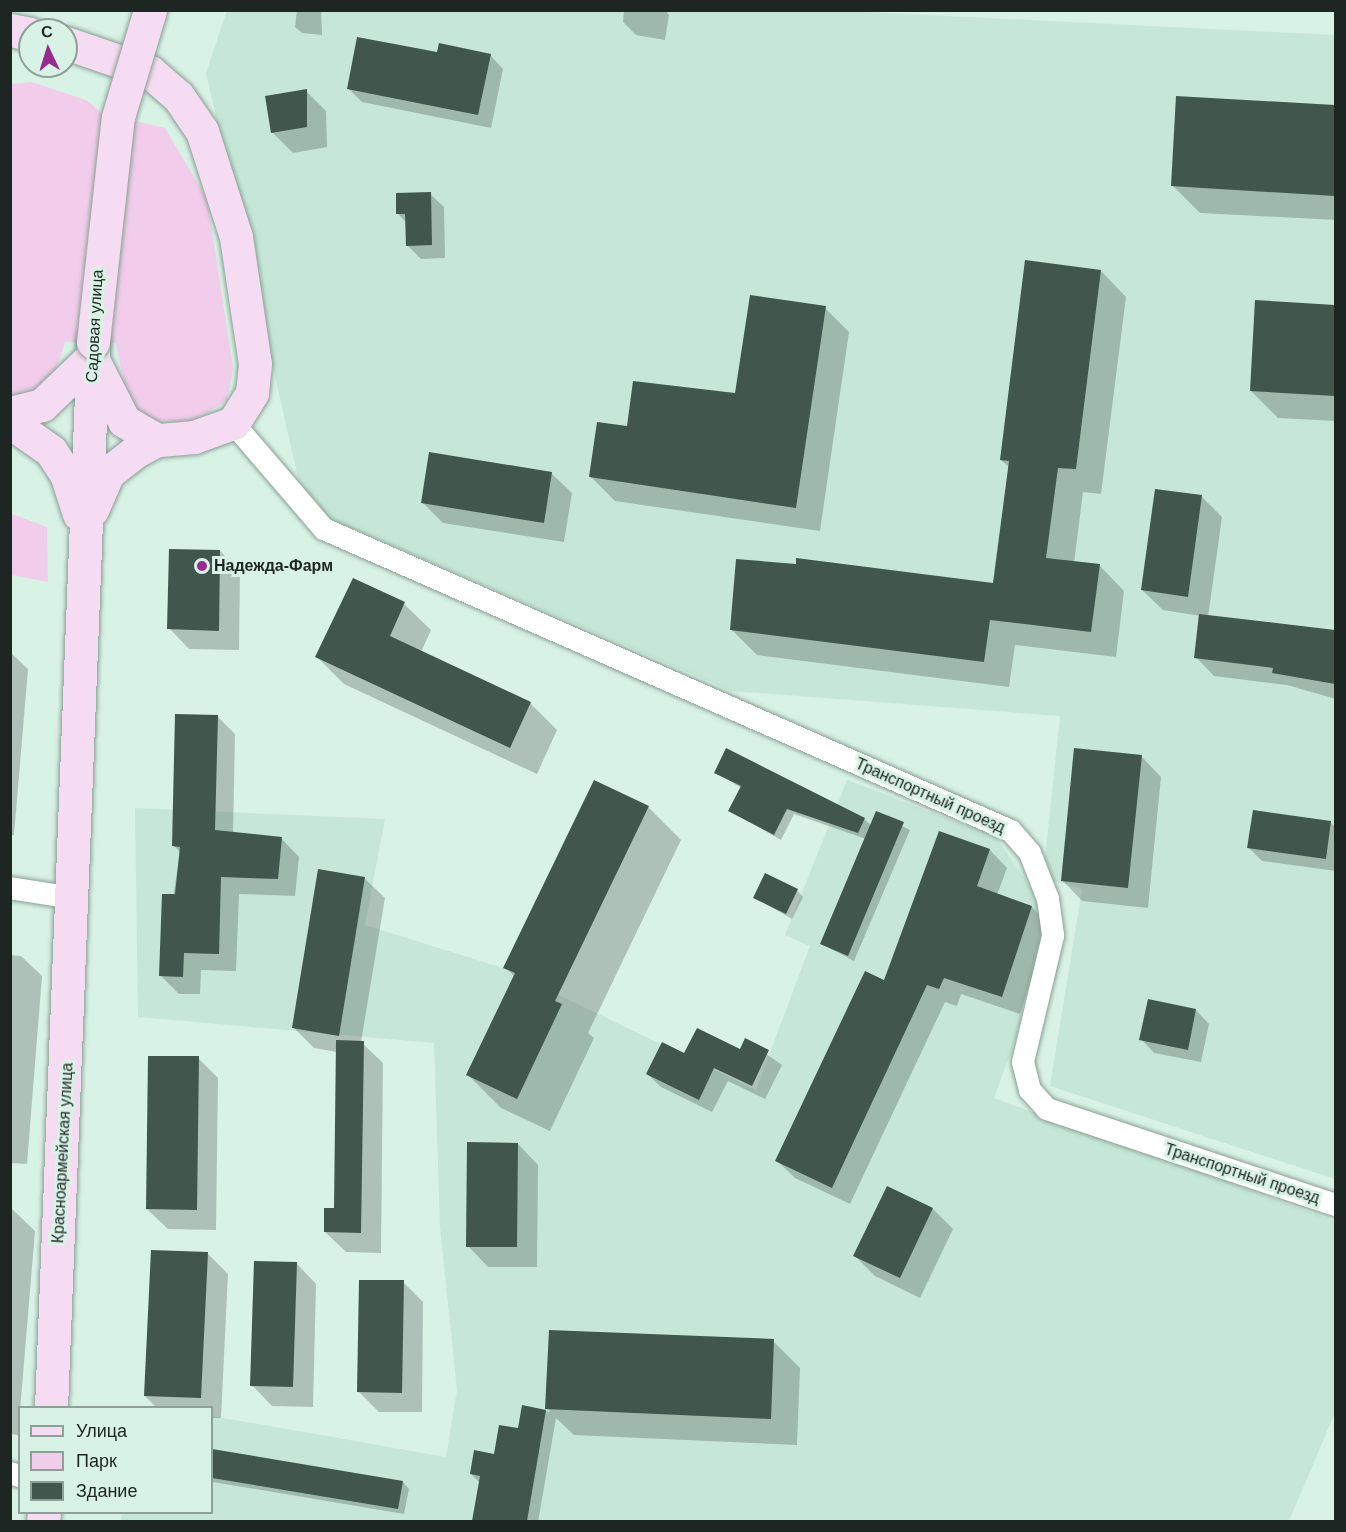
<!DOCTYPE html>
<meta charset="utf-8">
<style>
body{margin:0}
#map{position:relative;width:1346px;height:1532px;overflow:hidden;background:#d9f2e6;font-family:Arial,sans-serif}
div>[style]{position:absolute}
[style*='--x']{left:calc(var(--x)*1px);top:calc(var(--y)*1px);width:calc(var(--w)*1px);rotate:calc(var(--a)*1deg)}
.built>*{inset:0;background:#c6e7d8}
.green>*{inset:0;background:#f1cdeb}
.shadow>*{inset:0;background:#0003}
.building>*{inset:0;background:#41564d}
.roads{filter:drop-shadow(0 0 2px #889f94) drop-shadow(0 0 2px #889f94)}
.street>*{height:22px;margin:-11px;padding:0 11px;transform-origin:11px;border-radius:11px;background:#fff}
.secondary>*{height:33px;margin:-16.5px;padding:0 16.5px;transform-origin:16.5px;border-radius:16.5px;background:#f6dcf2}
.bridges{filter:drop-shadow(0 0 2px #889f94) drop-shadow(0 0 2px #889f94)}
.secondary-bridge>*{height:33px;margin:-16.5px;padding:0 16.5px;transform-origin:16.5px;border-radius:16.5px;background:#f6dcf2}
.dots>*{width:16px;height:16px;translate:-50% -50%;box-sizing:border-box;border:3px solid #d9f2e6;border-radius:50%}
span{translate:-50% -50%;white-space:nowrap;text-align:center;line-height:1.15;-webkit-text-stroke:6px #d9f2e6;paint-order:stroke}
.street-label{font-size:16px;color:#1d2622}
.poi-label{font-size:16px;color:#1d2622;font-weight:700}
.left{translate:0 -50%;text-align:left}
.frame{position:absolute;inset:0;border:12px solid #1d2622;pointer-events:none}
.legend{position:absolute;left:18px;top:1406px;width:195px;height:108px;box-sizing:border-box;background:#d9f2e6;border:2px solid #8ea098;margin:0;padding:8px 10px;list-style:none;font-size:18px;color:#1d2622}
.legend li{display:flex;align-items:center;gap:12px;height:30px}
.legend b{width:30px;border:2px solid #8ea098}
.north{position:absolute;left:18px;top:18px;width:60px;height:60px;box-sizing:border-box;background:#d9f2e6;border:2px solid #8ea098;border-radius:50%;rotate:356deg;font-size:16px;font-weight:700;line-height:24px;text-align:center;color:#1d2622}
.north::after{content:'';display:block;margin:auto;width:21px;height:27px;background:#972c8e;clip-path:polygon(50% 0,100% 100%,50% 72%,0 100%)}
</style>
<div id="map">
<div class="built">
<div style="clip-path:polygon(227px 10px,827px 10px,1335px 35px,1335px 1179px,1050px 1086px,1082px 889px,1043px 878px,1060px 716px,731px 691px,305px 508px,206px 73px)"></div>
<div style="clip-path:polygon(847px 780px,996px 837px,1037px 896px,1041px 930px,1018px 1032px,994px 1098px,1335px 1221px,1335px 1413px,1289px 1521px,121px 1522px,122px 1513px,212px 1512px,212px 1416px,446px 1457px,457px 1390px,440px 1227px,434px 1043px,138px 1017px,135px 808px,385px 819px,365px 925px,503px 968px,756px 1090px,810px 946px,785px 935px)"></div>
</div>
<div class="green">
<div style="clip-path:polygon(32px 82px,86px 100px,102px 113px,165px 128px,207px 199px,233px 368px,227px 400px,193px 422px,147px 421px,128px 403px,116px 343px,65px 342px,56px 370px,27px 399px,11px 400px,11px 84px)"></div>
<div style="clip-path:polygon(10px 513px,47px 527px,48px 582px,11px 575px)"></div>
</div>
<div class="shadow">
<div style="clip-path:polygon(297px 10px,321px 10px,322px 35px,302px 33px,295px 27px)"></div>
<div style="clip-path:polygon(624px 10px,665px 10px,669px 15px,665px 40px,636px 35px,623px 22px)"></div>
<div style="clip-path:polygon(439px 54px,490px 55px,503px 69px,491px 128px,362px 102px,349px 89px)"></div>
<div style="clip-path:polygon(306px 91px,326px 111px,327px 147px,293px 153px,272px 132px)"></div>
<div style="clip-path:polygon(1178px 97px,1336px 106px,1336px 220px,1200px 213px,1173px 186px)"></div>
<div style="clip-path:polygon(430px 194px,444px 207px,445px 258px,421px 259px,407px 245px,407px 223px,398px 214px)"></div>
<div style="clip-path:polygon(1101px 271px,1126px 297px,1101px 494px,1083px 492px,1074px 563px,1099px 565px,1124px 591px,1116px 657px,1015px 645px,1009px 687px,757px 655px,732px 630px,995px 584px,1009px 467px,1001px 460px)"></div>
<div style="clip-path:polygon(1257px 302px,1336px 307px,1336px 421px,1278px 418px,1251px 391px)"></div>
<div style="clip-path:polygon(825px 308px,849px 332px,820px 531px,615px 501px,591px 477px,629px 428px,736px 394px)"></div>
<div style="clip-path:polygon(551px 473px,572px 493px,564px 542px,443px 523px,423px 503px)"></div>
<div style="clip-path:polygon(1202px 497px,1222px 517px,1208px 617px,1336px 635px,1336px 699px,1287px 685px,1214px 676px,1196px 657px,1201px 616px,1163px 610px,1142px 590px)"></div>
<div style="clip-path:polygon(220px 551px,240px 571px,239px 650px,189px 649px,169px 628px)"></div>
<div style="clip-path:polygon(404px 604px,431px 630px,421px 652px,530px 703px,557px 730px,537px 774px,344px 684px,317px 657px)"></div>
<div style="clip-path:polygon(10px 652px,28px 669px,14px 835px,10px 835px)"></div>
<div style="clip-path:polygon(217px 716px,235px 734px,233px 834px,282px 839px,299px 857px,295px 896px,239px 894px,236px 971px,201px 970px,200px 994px,179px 994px,161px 976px,180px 852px,173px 845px)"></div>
<div style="clip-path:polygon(1141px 756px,1161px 777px,1148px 908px,1082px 901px,1062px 880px)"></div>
<div style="clip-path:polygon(716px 772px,864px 819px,872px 826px,877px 813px,910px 830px,854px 961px,822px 944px,866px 839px,794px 814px,781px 840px,730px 811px,741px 788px)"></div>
<div style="clip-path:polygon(648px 807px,681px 840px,588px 1033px,594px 1038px,550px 1131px,501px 1108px,468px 1075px,515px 977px,505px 967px)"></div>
<div style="clip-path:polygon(1330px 822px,1336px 828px,1336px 871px,1262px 861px,1249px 848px)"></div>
<div style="clip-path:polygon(940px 832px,990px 850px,1007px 868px,997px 895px,1032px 907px,1049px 925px,1020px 1014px,961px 994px,957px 1006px,945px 1002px,850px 1204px,795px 1178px,777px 1161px,885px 982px)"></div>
<div style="clip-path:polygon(364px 878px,385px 898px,361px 1042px,383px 1063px,381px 1253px,346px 1252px,325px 1232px,336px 1210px,337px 1052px,314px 1048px,294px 1028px)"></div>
<div style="clip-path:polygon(797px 890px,803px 897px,792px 919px,755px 898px)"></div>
<div style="clip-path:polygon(10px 955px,21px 956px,42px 976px,27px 1164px,10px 1163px)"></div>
<div style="clip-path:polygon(1196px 1010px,1209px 1024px,1201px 1062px,1154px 1053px,1141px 1039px)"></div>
<div style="clip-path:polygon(746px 1040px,782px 1065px,765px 1099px,728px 1081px,712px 1112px,661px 1087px,647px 1074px,685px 1055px,741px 1051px)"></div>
<div style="clip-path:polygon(198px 1058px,218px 1078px,216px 1230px,168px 1229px,147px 1209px)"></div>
<div style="clip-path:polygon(518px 1144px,538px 1165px,537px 1267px,488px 1267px,468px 1246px)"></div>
<div style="clip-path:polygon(888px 1188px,933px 1209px,953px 1229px,920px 1298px,875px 1276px,855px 1256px)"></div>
<div style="clip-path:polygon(10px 1207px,35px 1231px,18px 1435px,10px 1434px)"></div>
<div style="clip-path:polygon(208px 1254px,228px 1274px,221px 1418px,212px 1418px,212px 1408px,157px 1408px,145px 1396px)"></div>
<div style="clip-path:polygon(296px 1263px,316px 1284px,313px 1407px,272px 1406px,252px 1385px)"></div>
<div style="clip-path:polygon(403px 1282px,423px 1302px,422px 1412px,379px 1412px,359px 1392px)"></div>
<div style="clip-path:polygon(773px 1341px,800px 1368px,797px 1445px,574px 1435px,556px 1418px,538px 1522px,473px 1522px,480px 1483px,471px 1474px,520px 1430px,523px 1407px,550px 1412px,547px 1408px)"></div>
<div style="clip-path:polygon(212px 1451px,403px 1482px,409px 1489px,404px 1514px,213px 1482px)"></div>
</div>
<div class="building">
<div style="clip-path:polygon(357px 37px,437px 52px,439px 43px,491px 54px,478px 115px,347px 89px)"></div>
<div style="clip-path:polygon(307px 89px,307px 127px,271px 133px,265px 96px)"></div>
<div style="clip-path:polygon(1176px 96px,1335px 105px,1335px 196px,1171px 186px)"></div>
<div style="clip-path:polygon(431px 192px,432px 245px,406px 246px,405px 214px,396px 214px,396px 193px)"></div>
<div style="clip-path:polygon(1025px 260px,1101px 270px,1076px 469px,1058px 468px,1046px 558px,1100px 564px,1091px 632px,990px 620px,984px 662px,730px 630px,736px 559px,796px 564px,796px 558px,993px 583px,1009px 461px,1000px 460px)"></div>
<div style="clip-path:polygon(750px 295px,826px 306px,796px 508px,589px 477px,597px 422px,627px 426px,633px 381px,735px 393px)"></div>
<div style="clip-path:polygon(1255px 300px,1335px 305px,1335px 396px,1250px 391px)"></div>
<div style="clip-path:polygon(429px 452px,552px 472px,544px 523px,421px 503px)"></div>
<div style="clip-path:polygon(1155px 489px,1202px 495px,1188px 597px,1141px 590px)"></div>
<div style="clip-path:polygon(169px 549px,220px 550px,219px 631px,167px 629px)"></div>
<div style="clip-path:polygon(353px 578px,405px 602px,390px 636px,531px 702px,510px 748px,315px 657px)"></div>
<div style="clip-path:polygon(1199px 614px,1335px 630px,1335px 684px,1272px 673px,1273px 668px,1194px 658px)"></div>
<div style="clip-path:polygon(175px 714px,218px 715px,215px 830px,282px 837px,278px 879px,221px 877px,219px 954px,184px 953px,183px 977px,159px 976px,162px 894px,175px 894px,180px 847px,172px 846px)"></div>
<div style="clip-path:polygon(726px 748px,865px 818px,858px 833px,787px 809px,774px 835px,728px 811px,741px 786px,714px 773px)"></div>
<div style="clip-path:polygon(1074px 748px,1142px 755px,1128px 888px,1061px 881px)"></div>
<div style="clip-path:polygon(594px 780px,649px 806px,555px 1001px,562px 1004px,517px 1099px,466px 1075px,515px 973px,503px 968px)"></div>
<div style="clip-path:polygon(1253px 810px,1331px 821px,1326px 859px,1247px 848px)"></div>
<div style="clip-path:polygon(876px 811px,904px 822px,848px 956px,820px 944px)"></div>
<div style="clip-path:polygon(939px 831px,990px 849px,977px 886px,1032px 906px,1002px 997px,944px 978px,939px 989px,927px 985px,832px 1188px,775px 1161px,865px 971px,884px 980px)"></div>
<div style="clip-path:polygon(318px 869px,365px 877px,339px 1036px,292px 1028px)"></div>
<div style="clip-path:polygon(765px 873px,798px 889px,786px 914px,753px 898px)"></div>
<div style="clip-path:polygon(1148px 999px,1196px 1009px,1188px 1050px,1139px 1040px)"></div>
<div style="clip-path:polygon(697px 1028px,740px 1049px,745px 1038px,769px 1050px,752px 1086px,714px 1068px,699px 1100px,646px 1074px,662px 1042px,684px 1053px)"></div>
<div style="clip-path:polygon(336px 1040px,364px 1041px,361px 1233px,324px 1232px,324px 1208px,334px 1208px)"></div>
<div style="clip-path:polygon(148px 1056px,199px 1056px,197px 1210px,146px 1209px)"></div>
<div style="clip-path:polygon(467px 1142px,518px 1143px,517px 1247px,466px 1247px)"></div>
<div style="clip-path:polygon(887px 1186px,933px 1208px,900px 1278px,853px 1256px)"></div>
<div style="clip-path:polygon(151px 1250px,208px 1252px,201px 1398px,144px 1396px)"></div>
<div style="clip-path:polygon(254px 1261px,297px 1262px,293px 1387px,250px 1386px)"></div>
<div style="clip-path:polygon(359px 1280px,404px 1280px,402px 1393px,357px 1392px)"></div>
<div style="clip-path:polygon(549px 1330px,774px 1339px,771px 1419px,545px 1409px)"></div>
<div style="clip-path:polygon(522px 1405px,546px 1410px,527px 1521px,472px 1521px,480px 1476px,470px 1474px,474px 1450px,494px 1454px,499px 1425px,518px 1428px)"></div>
<div style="clip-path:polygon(212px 1449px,403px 1481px,398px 1509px,212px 1478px)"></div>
</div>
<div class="roads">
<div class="street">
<div style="--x:233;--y:423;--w:140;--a:49.4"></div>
<div style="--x:324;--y:529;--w:750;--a:23.73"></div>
<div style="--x:1011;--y:831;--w:29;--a:49"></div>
<div style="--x:1030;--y:853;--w:49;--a:68.6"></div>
<div style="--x:1048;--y:899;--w:37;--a:82"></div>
<div style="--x:1053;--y:936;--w:130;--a:103.4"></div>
<div style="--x:1023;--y:1062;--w:29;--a:76"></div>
<div style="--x:1030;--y:1090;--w:25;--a:48"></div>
<div style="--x:1047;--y:1109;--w:305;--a:18.4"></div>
<div style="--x:10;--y:888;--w:65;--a:8.9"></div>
<div style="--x:10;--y:1473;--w:10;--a:17"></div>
</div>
<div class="secondary">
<div style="--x:10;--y:30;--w:20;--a:11"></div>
<div style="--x:66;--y:43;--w:89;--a:19"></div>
<div style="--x:150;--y:72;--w:37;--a:41"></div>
<div style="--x:178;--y:96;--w:42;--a:55.6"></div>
<div style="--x:202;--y:131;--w:111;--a:72.2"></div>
<div style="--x:236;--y:237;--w:128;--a:81.5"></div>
<div style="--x:255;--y:364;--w:29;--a:96"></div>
<div style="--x:252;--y:393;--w:36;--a:122"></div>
<div style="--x:233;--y:423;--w:41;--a:160.3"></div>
<div style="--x:194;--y:437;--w:37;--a:175"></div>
<div style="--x:157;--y:440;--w:24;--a:152"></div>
<div style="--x:136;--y:451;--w:36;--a:142"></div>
<div style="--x:108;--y:473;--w:40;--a:113.4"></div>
<div style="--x:95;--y:364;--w:64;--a:63"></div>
<div style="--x:124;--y:421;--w:38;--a:30"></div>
<div style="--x:10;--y:413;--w:33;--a:-14"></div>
<div style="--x:42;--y:405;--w:71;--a:-43.9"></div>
<div style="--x:10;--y:422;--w:50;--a:35.3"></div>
<div style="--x:51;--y:451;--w:27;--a:57"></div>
<div style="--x:66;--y:474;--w:42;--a:72"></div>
<div style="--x:51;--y:1408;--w:1067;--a:-87.74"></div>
<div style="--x:43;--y:1522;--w:10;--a:-84"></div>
</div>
</div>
<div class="bridges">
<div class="secondary-bridge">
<div style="--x:93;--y:342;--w:226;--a:-83.7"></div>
<div style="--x:118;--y:117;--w:112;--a:-73.3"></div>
</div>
</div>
<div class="dots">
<div style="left:202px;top:566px;background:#972c8e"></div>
</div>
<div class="street-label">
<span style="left:95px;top:326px;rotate:-87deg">Садовая улица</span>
<span style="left:930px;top:796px;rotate:24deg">Транспортный проезд</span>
<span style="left:63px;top:1153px;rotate:-87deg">Красноармейская улица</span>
<span style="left:1242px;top:1174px;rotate:18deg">Транспортный проезд</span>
</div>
<div class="poi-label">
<span class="left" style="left:214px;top:566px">Надежда-Фарм</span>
</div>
<div class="frame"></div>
<ul class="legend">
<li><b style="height:8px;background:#f6dcf2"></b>Улица</li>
<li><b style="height:16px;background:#f1cdeb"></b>Парк</li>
<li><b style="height:16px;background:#41564d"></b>Здание</li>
</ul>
<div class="north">С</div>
</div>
